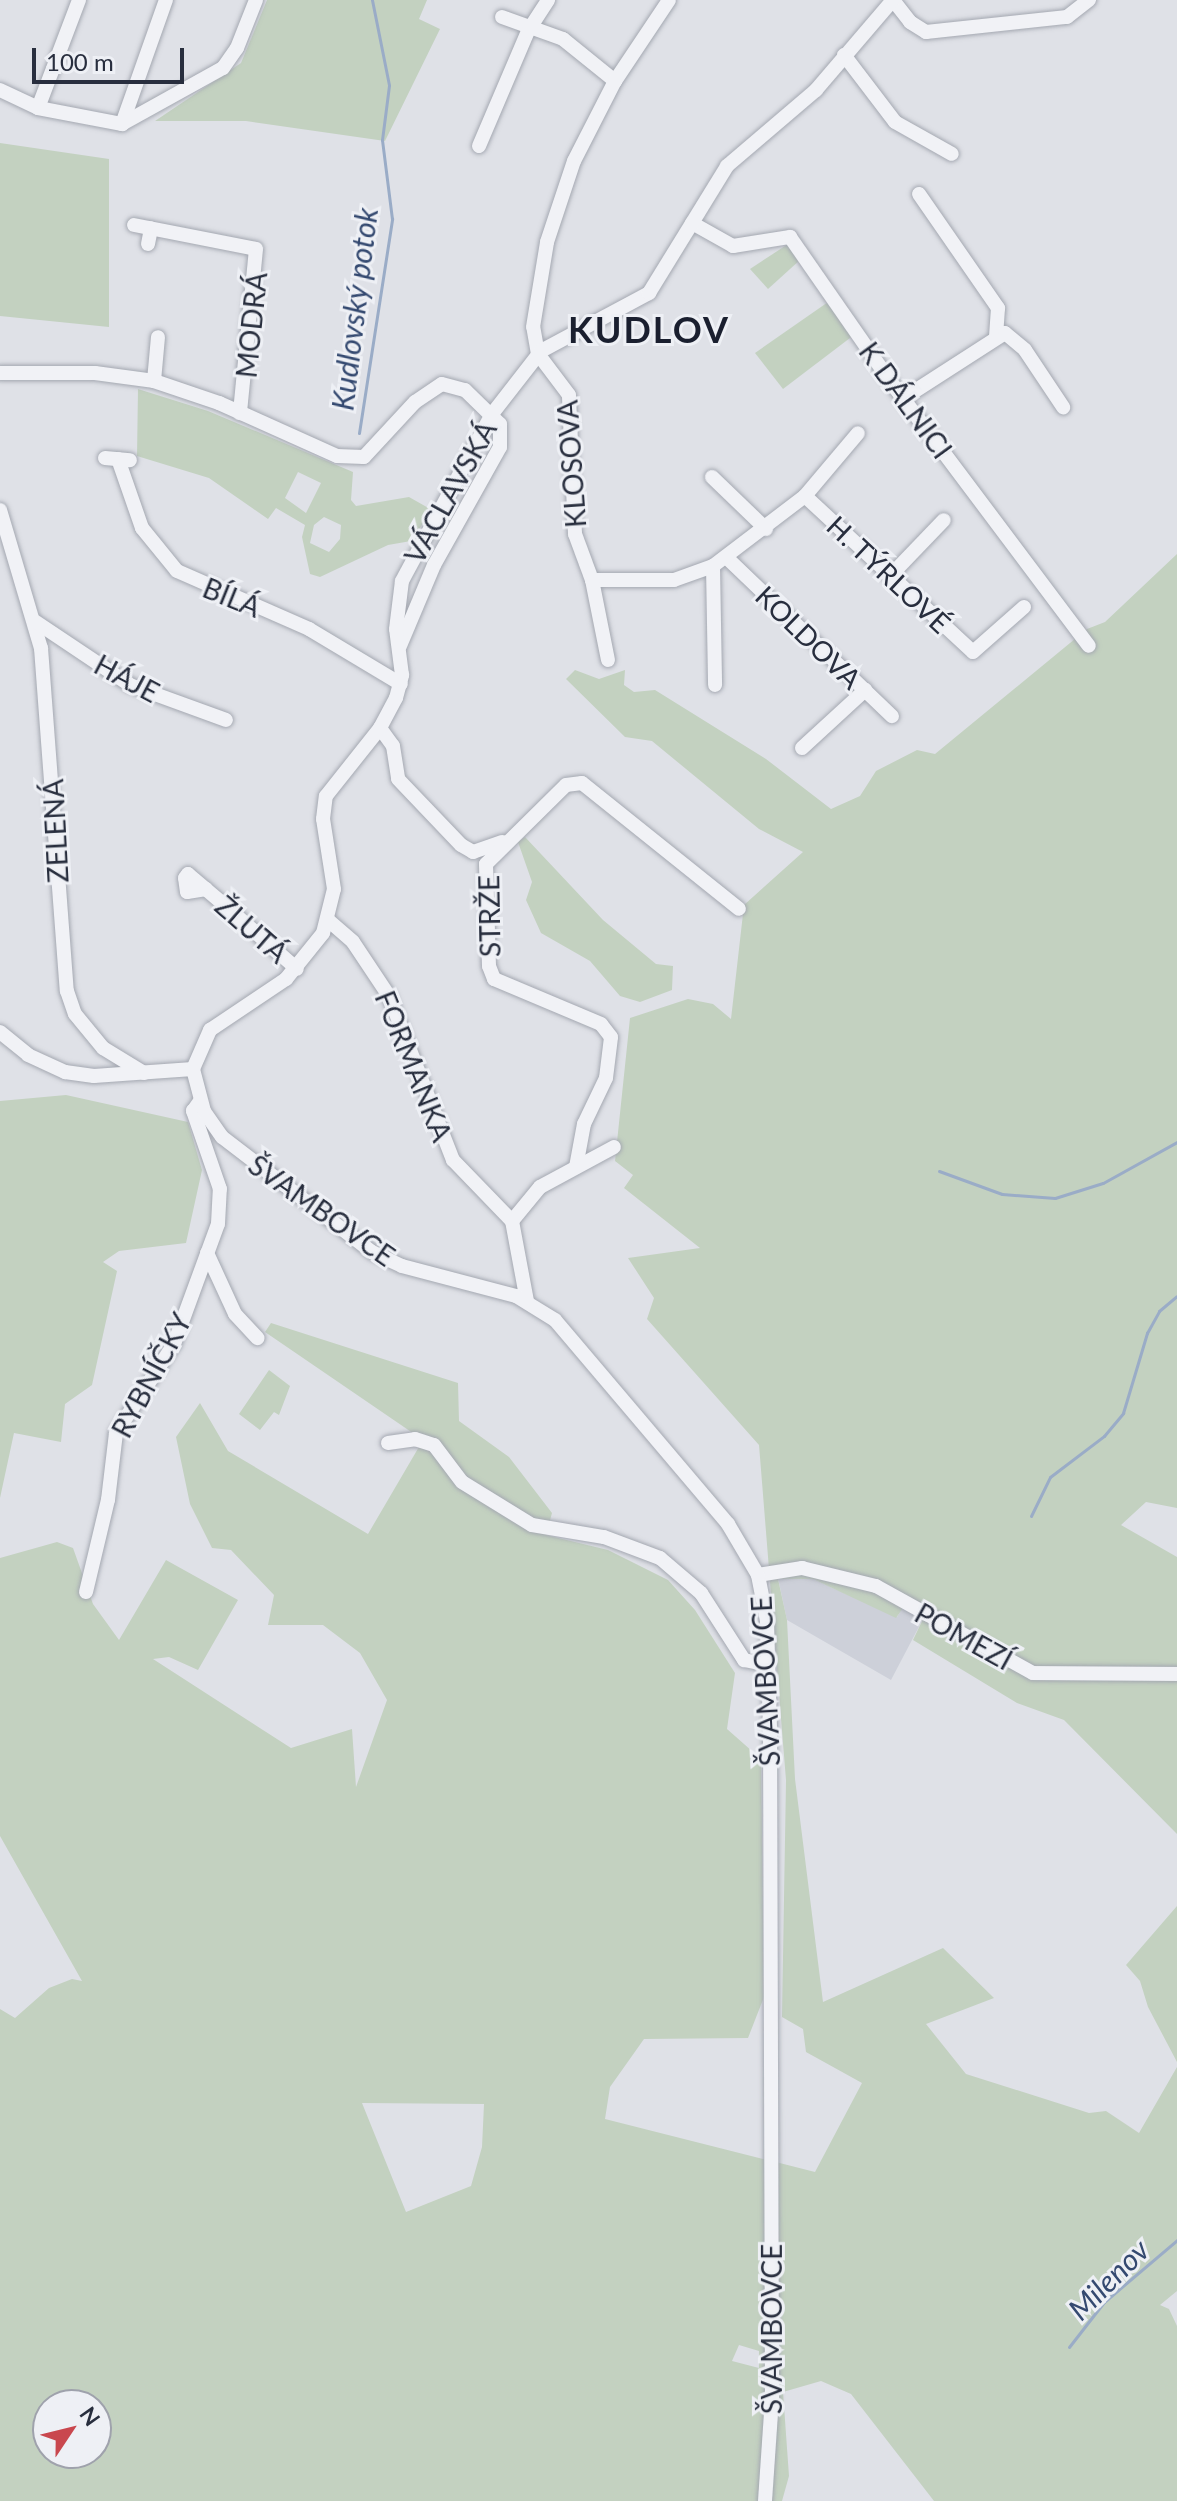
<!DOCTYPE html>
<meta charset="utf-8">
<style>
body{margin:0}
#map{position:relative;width:1177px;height:2501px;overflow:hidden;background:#dfe1e7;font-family:Lato,sans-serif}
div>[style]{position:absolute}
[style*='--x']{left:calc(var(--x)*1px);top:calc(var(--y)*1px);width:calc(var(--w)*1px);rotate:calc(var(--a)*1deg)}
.built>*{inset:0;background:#cdd0d9}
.green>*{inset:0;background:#c3d1c0}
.stream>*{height:3px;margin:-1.5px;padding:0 1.5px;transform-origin:1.5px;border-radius:1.5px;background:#9aacc7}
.roads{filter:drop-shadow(0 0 2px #a4a8b1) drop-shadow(0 0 2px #a4a8b1)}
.minor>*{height:14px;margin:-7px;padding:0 7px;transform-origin:7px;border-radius:7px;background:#f1f2f6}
span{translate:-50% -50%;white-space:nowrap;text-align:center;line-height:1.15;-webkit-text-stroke:6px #eef0f5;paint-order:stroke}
.street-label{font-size:28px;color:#282e3e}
.water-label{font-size:30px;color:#344970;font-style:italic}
.district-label{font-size:36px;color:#1a1f2f;font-weight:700;letter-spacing:2px}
.north{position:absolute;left:32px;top:2389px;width:80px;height:80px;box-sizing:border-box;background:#eef0f5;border:2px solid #9fa2ac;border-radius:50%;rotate:55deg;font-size:22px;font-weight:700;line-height:32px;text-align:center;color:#282e3e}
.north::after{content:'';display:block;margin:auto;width:28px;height:36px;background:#c9474e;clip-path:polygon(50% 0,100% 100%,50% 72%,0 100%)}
.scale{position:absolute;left:32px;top:48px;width:152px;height:36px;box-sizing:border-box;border:4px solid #282e3e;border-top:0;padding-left:10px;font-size:24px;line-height:28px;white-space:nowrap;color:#282e3e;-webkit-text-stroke:6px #eef0f5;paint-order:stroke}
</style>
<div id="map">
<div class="built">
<div style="clip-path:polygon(778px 1578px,813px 1579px,897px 1617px,903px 1607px,923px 1619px,891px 1680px,787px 1620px)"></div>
</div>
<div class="green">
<div style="clip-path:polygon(267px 0,427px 0,419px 19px,440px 29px,385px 141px,246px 121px,155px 121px,241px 63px)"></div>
<div style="clip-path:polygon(0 143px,109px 159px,109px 327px,0 316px)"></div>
<div style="clip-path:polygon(788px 244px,800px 260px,768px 289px,750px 269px)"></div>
<div style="clip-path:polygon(831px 300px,853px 333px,850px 338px,783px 389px,755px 353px)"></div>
<div style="clip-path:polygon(evenodd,138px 389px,208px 411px,353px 472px,351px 500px,356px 506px,409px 497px,432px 510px,411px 541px,388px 545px,320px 577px,310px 574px,302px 537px,305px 525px,276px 508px,268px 519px,209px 478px,137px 456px,138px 389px,298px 472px,321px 483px,306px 513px,285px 498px,298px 472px,138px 389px,324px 517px,341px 525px,340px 539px,329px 552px,310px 543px,314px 525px,324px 517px)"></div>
<div style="clip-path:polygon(evenodd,1177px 554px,1177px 1508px,1146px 1502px,1121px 1525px,1177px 1557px,1177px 1834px,1064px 1720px,1017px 1703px,913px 1640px,923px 1619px,903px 1608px,896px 1618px,813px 1579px,778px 1579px,787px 1620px,795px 1779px,823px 2002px,943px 1948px,994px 1998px,926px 2024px,966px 2074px,1089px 2113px,1106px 2111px,1139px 2133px,1177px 2067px,1177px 2291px,1160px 2305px,1169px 2309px,1177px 2326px,1177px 2501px,934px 2501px,851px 2394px,821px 2381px,783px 2392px,789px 2476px,782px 2501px,0 2501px,0 2009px,15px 2018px,49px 1988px,72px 1979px,82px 1981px,0 1836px,0 1558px,57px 1542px,73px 1548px,93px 1604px,119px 1640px,166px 1560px,238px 1600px,198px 1670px,169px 1657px,153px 1659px,291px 1748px,352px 1729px,356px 1787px,387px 1700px,360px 1653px,323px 1625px,268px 1625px,274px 1595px,231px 1550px,212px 1548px,190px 1504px,176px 1437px,200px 1403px,228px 1451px,368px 1534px,423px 1440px,265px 1332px,271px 1323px,458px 1383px,459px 1421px,509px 1457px,552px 1513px,546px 1535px,608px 1550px,668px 1580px,695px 1610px,735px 1673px,727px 1729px,761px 1759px,764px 1997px,748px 2038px,644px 2039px,610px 2087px,605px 2119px,815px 2172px,862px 2083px,806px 2052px,803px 2029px,782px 2017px,786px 1780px,759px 1445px,647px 1319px,654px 1298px,628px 1258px,700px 1248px,624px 1188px,633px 1175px,615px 1161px,630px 1018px,688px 999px,713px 1004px,731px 1019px,744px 905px,803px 852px,759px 829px,652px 741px,625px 737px,566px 679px,575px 670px,599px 679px,625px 670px,624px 685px,634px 692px,655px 690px,766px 759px,831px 809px,860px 796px,876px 771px,917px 750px,935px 754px,1087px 629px,1105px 622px,1177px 554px,362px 2103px,484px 2104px,482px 2147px,471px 2186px,406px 2212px,362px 2103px,1177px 554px,739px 2345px,759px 2351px,759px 2368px,732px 2361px,739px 2345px,1177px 554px,48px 2405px,96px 2405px,96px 2453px,48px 2453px,48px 2405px)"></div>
<div style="clip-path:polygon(525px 837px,603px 920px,656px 964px,673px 966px,672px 990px,640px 1002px,620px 996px,590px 961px,541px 933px,526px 900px,532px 882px,518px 842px)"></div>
<div style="clip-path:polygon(66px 1095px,188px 1122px,202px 1170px,186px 1243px,119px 1251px,103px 1262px,117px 1271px,92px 1385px,65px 1404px,61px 1442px,14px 1433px,0 1498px,0 1101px)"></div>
<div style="clip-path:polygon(269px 1370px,290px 1386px,279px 1415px,274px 1412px,260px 1430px,239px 1414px)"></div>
<div style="clip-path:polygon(1177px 1906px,1177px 2062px,1148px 2007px,1140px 1981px,1126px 1965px)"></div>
</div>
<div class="stream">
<div style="--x:359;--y:433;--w:217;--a:-81.2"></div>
<div style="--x:392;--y:219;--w:80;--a:-97.2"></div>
<div style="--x:382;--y:140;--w:55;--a:-82.7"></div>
<div style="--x:389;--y:85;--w:87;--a:-101.3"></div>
<div style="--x:939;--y:1171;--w:67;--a:20.1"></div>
<div style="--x:1002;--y:1194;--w:53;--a:4.3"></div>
<div style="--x:1055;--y:1198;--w:50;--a:-17.4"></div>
<div style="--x:1103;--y:1183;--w:85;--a:-29"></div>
<div style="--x:1031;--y:1516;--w:43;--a:-64"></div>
<div style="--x:1050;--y:1477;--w:68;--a:-37.2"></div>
<div style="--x:1104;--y:1436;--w:30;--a:-50"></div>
<div style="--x:1123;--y:1413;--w:84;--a:-73.3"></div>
<div style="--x:1147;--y:1333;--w:25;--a:-61"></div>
<div style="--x:1159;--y:1311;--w:23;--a:-40"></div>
<div style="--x:1069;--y:2347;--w:57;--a:-52.1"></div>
<div style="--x:1104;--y:2302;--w:96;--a:-40.3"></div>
</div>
<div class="roads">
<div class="minor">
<div style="--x:893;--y:0;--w:28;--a:52"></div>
<div style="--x:910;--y:22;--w:19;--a:32"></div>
<div style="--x:926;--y:32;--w:142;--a:-6.1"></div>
<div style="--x:1067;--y:17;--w:28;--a:-38"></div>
<div style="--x:502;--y:17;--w:65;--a:19.8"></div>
<div style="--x:563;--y:39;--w:67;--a:38.9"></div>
<div style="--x:844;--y:55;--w:84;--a:52.7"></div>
<div style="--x:895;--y:122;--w:65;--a:29.3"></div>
<div style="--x:0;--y:90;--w:42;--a:25.3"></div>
<div style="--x:38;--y:108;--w:86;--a:10.8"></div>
<div style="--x:38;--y:108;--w:116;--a:-69.2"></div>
<div style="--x:122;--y:124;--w:115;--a:-29"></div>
<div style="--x:223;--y:68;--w:24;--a:-55"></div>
<div style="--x:237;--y:48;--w:52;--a:-68.4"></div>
<div style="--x:122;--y:124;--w:132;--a:-70.5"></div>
<div style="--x:479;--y:146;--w:125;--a:-66.9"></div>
<div style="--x:528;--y:31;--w:37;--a:-57"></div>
<div style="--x:919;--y:194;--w:139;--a:55.3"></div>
<div style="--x:998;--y:308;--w:27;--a:94"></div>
<div style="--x:692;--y:223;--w:47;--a:29.3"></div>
<div style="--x:733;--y:246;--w:58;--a:-9"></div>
<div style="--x:790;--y:237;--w:175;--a:55.2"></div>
<div style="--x:890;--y:381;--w:331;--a:53.1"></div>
<div style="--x:134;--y:225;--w:124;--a:11.1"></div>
<div style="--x:256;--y:249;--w:165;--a:95.6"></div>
<div style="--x:148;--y:244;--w:16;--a:-79"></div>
<div style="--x:0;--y:373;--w:95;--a:0"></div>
<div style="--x:95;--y:373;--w:60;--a:7.7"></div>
<div style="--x:154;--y:381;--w:69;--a:18.7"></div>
<div style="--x:219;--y:403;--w:129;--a:24.2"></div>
<div style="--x:337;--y:456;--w:27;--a:2"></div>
<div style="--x:364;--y:457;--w:75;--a:-47.2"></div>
<div style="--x:415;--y:402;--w:32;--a:-34"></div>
<div style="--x:442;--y:384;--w:24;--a:15"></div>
<div style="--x:465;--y:390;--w:49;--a:44.2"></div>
<div style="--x:500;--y:424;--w:23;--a:90"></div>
<div style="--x:500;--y:447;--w:135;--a:119.2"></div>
<div style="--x:434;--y:565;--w:88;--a:112.8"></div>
<div style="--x:154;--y:381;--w:44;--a:-84.8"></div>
<div style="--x:904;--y:398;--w:120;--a:-32.8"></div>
<div style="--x:1005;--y:333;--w:26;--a:40"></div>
<div style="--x:1025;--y:350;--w:69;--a:56.3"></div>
<div style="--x:105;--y:458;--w:25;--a:5"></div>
<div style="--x:118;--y:459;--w:73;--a:70.8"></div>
<div style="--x:142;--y:528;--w:55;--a:50.9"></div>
<div style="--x:177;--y:571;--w:144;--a:23.7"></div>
<div style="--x:309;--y:629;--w:107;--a:30.9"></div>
<div style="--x:712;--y:477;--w:75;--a:43.9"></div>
<div style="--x:805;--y:496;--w:229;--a:42.9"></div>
<div style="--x:973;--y:652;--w:68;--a:-41.4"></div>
<div style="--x:0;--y:510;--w:144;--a:73.5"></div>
<div style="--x:41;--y:648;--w:344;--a:85.7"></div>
<div style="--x:67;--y:991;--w:24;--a:71"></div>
<div style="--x:75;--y:1014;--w:44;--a:50.5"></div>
<div style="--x:103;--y:1048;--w:48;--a:31.4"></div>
<div style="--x:726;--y:557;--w:230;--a:43.8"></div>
<div style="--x:713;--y:566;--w:119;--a:89"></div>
<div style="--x:891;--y:575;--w:76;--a:-46.1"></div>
<div style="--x:592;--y:580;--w:82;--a:0"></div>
<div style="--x:674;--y:580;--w:41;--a:-19.7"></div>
<div style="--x:713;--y:566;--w:116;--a:-37.3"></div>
<div style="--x:805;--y:496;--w:82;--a:-49.9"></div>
<div style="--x:36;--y:622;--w:113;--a:33.8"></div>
<div style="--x:130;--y:685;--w:102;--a:20"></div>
<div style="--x:608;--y:660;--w:82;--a:-101.3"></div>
<div style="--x:592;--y:580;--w:49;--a:-110.3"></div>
<div style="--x:575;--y:534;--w:139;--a:-92.5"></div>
<div style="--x:569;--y:395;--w:51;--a:-127.1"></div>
<div style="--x:538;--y:354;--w:27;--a:-100"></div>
<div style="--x:533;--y:327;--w:86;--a:-80.6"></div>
<div style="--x:547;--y:242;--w:85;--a:-71.6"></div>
<div style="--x:574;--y:161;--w:90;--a:-62.9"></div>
<div style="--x:615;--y:81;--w:97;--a:-56.3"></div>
<div style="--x:380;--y:728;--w:22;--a:54"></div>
<div style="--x:393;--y:746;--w:33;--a:81"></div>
<div style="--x:398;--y:779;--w:91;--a:46.3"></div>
<div style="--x:461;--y:845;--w:14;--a:30"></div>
<div style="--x:473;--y:852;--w:31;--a:-19"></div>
<div style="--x:802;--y:748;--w:86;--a:-42.6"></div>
<div style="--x:206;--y:889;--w:19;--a:171"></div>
<div style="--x:187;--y:892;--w:14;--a:-98"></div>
<div style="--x:185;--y:878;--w:5;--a:-53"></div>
<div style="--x:188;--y:874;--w:43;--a:40.3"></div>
<div style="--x:221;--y:902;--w:101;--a:41.4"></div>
<div style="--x:328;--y:920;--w:33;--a:41"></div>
<div style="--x:353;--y:942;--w:65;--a:56.3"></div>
<div style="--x:389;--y:996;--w:176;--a:68.7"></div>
<div style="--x:453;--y:1160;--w:85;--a:46"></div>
<div style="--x:512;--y:1221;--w:81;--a:79.4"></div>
<div style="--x:0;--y:1032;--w:36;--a:39"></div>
<div style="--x:28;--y:1055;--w:41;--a:24.7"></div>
<div style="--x:65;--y:1072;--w:29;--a:8"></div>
<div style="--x:94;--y:1076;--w:99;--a:-4"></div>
<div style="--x:576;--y:1167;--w:44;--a:-79.5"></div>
<div style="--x:584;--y:1124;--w:51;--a:-64.4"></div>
<div style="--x:606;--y:1078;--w:41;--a:-83"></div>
<div style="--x:611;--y:1037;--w:16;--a:-128"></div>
<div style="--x:601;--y:1024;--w:116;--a:-157.2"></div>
<div style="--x:494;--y:979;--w:14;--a:-111"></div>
<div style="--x:489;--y:966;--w:102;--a:-91.7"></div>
<div style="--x:486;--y:864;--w:112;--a:-44.6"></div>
<div style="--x:566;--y:785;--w:16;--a:-7"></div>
<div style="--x:582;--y:783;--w:201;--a:38.7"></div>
<div style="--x:512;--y:1221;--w:44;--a:-50.5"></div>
<div style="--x:540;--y:1187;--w:84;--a:-28.4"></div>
<div style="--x:207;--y:1253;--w:67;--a:65.3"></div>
<div style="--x:235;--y:1314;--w:33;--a:47"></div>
<div style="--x:388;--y:1443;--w:27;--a:-8"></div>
<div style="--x:415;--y:1439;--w:20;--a:18"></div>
<div style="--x:434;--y:1445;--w:46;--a:52.9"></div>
<div style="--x:462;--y:1482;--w:82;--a:31.6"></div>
<div style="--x:532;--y:1525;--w:73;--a:9.5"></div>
<div style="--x:604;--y:1537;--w:60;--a:20.6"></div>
<div style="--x:660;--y:1558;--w:54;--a:40.5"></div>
<div style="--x:701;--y:1593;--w:80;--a:57.3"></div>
<div style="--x:744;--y:1660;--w:25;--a:11"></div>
<div style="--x:758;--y:1575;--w:45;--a:-9"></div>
<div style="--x:802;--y:1568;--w:76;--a:13.7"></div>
<div style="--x:876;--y:1586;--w:179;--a:29"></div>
<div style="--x:1033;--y:1673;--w:144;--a:0.4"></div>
<div style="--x:86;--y:1592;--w:95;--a:-76.6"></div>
<div style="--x:108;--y:1500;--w:67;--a:-83.2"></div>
<div style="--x:116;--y:1433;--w:106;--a:-56.9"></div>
<div style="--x:174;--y:1344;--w:128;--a:-69.9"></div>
<div style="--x:218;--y:1224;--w:35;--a:-87"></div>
<div style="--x:220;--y:1189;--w:83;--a:-109.1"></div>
<div style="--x:193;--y:1111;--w:12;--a:-55"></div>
<div style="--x:765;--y:2501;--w:103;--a:-86.1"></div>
<div style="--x:772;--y:2398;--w:669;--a:-90.17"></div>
<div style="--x:770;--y:1729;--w:108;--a:-91.6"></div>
<div style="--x:767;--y:1621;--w:47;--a:-101.1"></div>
<div style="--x:758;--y:1575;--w:59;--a:-120.5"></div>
<div style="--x:728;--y:1524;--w:267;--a:-130.3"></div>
<div style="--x:555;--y:1320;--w:46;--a:-148.4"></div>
<div style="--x:516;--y:1296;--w:118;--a:-165.3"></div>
<div style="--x:402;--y:1266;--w:33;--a:-155"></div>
<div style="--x:372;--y:1252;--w:189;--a:-142.5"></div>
<div style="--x:222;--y:1137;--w:32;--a:-125"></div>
<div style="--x:204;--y:1111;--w:43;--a:-104.7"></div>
<div style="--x:193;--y:1069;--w:43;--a:-66.4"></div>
<div style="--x:210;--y:1030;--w:92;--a:-33.9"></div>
<div style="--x:286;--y:979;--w:59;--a:-51.2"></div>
<div style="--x:323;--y:933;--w:45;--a:-76"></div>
<div style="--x:334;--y:889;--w:71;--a:-98.9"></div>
<div style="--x:323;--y:819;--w:23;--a:-83"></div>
<div style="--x:326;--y:796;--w:87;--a:-51.5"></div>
<div style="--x:380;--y:728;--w:34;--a:-62"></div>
<div style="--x:396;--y:698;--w:24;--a:-75"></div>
<div style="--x:402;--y:675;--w:46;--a:-97.4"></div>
<div style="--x:396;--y:629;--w:48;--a:-82.9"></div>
<div style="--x:402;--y:581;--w:190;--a:-61.7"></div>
<div style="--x:492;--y:414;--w:80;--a:-52.1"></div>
<div style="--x:541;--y:351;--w:123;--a:-28.2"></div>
<div style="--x:649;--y:293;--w:149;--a:-58.4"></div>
<div style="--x:727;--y:166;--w:117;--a:-40.5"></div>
<div style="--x:816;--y:90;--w:118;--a:-49.5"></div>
</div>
</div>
<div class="street-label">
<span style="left:251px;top:325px;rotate:-84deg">MODRÁ</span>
<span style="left:906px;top:400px;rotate:54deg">K DÁLNICI</span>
<span style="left:571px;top:464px;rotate:-94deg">KLOSOVA</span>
<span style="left:450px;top:492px;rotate:-61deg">VÁCLAVSKÁ</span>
<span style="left:889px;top:574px;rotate:43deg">H. TÝRLOVÉ</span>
<span style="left:232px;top:597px;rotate:22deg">BÍLÁ</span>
<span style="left:809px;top:637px;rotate:44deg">KOLDOVA</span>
<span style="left:127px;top:678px;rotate:28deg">HÁJE</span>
<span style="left:55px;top:831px;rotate:-93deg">ZELENÁ</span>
<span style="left:489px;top:916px;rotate:-91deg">STRŽE</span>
<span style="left:252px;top:929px;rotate:41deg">ŽLUTÁ</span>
<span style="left:414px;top:1066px;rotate:68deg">FORMANKA</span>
<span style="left:322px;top:1210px;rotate:35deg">ŠVAMBOVCE</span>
<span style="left:151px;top:1375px;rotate:-62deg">RYBNÍČKY</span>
<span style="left:964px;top:1636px;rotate:29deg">POMEZÍ</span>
<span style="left:765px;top:1681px;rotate:-93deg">ŠVAMBOVCE</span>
<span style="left:771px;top:2329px;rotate:-90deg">ŠVAMBOVCE</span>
</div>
<div class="water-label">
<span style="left:354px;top:309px;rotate:-83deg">Kudlovský potok</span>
<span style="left:1108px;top:2279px;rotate:-45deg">Milenov</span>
</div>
<div class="district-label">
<span style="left:649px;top:330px">KUDLOV</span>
</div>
<div class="north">N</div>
<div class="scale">100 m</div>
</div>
